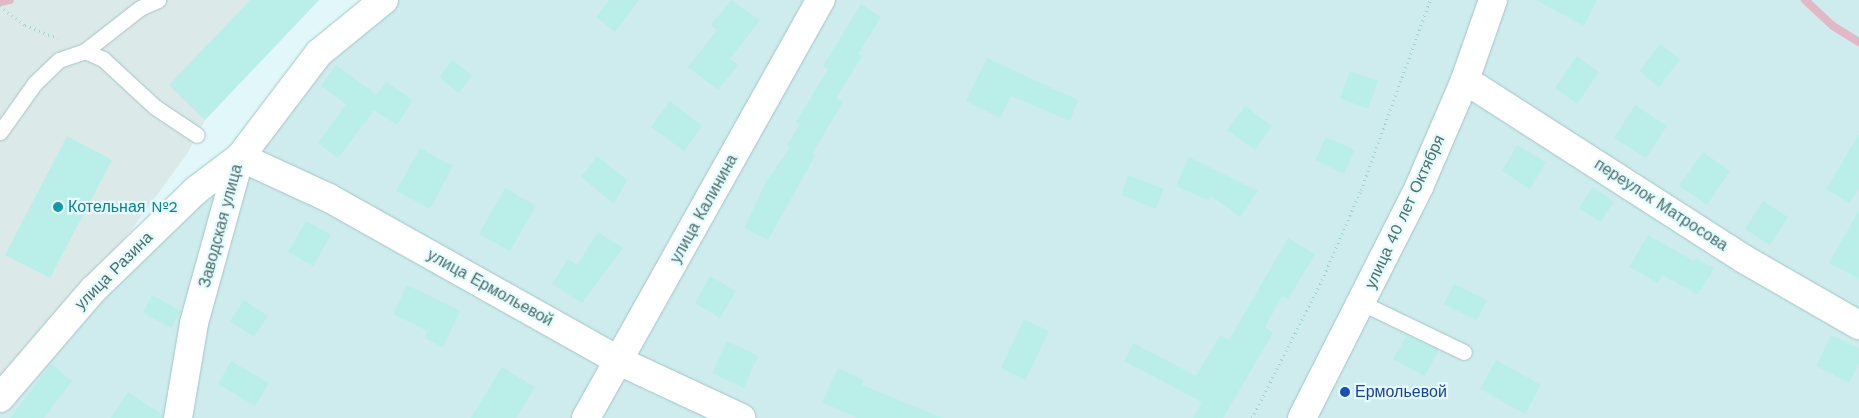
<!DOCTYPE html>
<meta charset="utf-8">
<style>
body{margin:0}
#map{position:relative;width:1859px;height:418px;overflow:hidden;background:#e1f7fa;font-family:"Work Sans",sans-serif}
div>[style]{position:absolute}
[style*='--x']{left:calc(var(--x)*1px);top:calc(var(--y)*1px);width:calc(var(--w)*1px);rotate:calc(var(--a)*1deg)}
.residential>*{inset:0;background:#ceecee}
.industrial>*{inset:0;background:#dce9e9}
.stream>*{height:8px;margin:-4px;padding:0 4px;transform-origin:4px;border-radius:4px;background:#e2b7c6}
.building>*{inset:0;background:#baeee8}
.path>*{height:3px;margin-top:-1.5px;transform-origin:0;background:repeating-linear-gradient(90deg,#9ed2cc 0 1px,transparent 0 5px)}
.roads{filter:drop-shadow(0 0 1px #a4c5c3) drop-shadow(0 0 1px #a4c5c3)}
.service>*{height:15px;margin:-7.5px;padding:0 7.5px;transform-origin:7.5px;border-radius:7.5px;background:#fff}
.minor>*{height:28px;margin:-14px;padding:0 14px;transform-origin:14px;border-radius:14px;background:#fff}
.tertiary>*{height:28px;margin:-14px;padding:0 14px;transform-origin:14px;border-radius:14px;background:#fff}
.dots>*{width:14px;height:14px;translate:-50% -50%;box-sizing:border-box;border:2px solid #e6fbfe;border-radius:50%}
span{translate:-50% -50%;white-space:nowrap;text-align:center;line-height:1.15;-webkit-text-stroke:4.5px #e6fbfe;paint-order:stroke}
.street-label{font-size:16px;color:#4a6f6a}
.culture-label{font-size:16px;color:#0d838f}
.left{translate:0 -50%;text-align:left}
.transit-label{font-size:16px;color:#164399}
</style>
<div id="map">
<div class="residential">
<div style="clip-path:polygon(385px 0,1859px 0,1859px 418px,0 418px,0 403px)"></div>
</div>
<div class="industrial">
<div style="clip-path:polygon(0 0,319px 0,205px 120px,187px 154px,115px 252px,0 386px)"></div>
</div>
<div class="stream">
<div style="--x:1805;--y:0;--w:38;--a:43"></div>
<div style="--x:1833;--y:26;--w:31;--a:32"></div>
<div style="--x:0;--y:2;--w:10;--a:-11"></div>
</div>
<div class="building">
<div style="clip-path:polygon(250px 0,319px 0,205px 120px,169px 85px)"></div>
<div style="clip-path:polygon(609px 0,639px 0,615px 32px,596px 17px)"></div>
<div style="clip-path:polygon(731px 0,760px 20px,730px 59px,738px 65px,718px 90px,688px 67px,717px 30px,711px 25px)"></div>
<div style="clip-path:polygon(1536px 0,1597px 0,1584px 26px)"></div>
<div style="clip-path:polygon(861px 4px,881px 17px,858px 54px,862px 56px,836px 98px,843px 102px,812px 154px,815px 156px,768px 240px,744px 228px,766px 182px,790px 147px,787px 145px,800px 124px,796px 122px,828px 69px,823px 66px)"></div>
<div style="clip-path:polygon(1660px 44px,1680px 59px,1659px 87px,1639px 71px)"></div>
<div style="clip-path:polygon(1577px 56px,1599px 72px,1577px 104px,1555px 88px)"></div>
<div style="clip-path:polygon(987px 58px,1078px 100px,1070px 121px,1011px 96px,1000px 118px,966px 101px)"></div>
<div style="clip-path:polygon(452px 60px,472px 75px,459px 93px,439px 77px)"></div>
<div style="clip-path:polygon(336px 65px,377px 95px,386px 82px,413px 100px,397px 125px,374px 110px,338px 158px,318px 143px,346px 104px,321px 86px)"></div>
<div style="clip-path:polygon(1350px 71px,1378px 81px,1368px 109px,1340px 98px)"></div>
<div style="clip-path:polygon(670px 101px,702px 126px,684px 151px,651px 127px)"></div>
<div style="clip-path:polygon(1635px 105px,1667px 126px,1646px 158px,1614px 138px)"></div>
<div style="clip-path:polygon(1245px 106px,1272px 126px,1255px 150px,1227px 130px)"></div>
<div style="clip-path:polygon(1859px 134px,1859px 188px,1850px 203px,1826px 189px)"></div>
<div style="clip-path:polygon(67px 136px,112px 160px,50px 278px,5px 255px)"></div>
<div style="clip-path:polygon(1326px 137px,1355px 150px,1344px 174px,1315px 160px)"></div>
<div style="clip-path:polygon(1517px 145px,1546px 162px,1530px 189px,1502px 171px)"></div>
<div style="clip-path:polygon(420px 148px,453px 166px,430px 209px,396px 191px)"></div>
<div style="clip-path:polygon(1703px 152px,1730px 171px,1707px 205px,1679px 186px)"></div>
<div style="clip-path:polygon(597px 156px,627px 180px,614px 204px,581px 177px)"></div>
<div style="clip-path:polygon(1189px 157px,1258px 191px,1240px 217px,1210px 195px,1208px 200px,1176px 186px)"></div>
<div style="clip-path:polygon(1128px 175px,1164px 189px,1156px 209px,1121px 195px)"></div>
<div style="clip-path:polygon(1593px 187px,1614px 202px,1600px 222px,1579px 208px)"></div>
<div style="clip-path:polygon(505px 188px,536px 206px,510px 251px,479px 234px)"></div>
<div style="clip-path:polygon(1763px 201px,1788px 217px,1770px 245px,1745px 229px)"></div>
<div style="clip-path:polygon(1859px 210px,1859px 279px,1829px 263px)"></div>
<div style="clip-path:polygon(306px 221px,331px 235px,313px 266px,288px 252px)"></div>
<div style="clip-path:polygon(598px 232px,623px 248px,582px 303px,552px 284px,568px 259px,577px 265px)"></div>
<div style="clip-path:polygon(1648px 235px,1694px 261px,1696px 258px,1714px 268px,1698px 295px,1662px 275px,1658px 283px,1629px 267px)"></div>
<div style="clip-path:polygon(1288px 238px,1315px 254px,1288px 299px,1282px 296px,1265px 327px,1273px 333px,1223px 418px,1193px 418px,1202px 402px,1124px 361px,1133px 343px,1196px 376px,1220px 335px,1229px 340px)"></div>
<div style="clip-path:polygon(710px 276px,736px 291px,720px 318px,695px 303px)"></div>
<div style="clip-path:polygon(1454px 284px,1487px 300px,1477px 321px,1444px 304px)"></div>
<div style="clip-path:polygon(407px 285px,460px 311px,443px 347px,424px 338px,427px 331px,393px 314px)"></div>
<div style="clip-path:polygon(152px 295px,181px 311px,171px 328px,143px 313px)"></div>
<div style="clip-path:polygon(244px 300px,268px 316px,254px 337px,230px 321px)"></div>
<div style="clip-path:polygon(1024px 319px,1049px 331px,1025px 380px,1001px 368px)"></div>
<div style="clip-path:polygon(1407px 335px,1439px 350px,1425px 376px,1393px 359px)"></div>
<div style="clip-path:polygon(1831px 335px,1859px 348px,1859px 363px,1849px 383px,1816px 366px)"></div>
<div style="clip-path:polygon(727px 341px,758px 356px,744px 388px,712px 373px)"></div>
<div style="clip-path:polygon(1496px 360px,1541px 385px,1525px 414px,1480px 389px)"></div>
<div style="clip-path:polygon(231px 361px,269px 383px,255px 406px,218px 384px)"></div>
<div style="clip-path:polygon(51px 364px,72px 381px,44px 418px,10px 418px)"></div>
<div style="clip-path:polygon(502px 367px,535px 387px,516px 418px,471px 418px)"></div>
<div style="clip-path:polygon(838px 368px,864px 380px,862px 385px,943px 418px,857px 418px,822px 402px)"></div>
<div style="clip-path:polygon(128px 392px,163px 415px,163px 418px,111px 418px)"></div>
</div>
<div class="path">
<div style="--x:0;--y:6;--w:31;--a:37"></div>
<div style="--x:25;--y:25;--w:35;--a:22"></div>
<div style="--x:1252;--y:418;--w:155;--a:-63.1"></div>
<div style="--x:1322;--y:280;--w:98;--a:-66.6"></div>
<div style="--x:1361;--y:190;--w:202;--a:-70"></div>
</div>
<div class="roads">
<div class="service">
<div style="--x:85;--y:51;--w:70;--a:-38"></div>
<div style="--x:140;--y:8;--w:20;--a:-24"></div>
<div style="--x:0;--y:132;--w:60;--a:-54.5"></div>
<div style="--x:35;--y:83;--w:33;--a:-44"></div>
<div style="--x:59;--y:60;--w:28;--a:-19"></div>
<div style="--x:85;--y:51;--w:20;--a:24"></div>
<div style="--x:103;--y:59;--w:71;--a:42.7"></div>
<div style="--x:155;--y:107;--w:50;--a:33.7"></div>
<div style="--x:1362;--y:303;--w:113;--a:25.7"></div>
</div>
<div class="minor">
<div style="--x:1465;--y:80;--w:331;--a:32.7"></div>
<div style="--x:1744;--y:259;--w:133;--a:29.9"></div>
<div style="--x:0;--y:398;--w:143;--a:-49.3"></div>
<div style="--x:93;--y:290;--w:142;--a:-44.1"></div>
<div style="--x:195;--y:191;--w:56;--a:-37.1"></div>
<div style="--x:240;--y:157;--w:98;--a:24.7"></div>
<div style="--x:329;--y:198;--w:333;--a:29.3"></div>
<div style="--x:619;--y:361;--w:135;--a:25"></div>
<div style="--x:178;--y:418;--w:96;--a:-80.4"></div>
<div style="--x:194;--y:323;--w:172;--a:-74.5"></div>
<div style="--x:240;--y:157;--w:131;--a:-52.8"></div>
<div style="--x:319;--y:53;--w:84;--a:-39.2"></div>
<div style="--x:586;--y:418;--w:480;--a:-60.7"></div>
</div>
<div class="tertiary">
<div style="--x:1302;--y:418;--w:259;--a:-63.1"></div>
<div style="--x:1419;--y:187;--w:116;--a:-66.7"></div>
<div style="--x:1465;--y:80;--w:85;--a:-70.7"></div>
</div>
</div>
<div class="dots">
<div style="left:58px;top:207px;background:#0f9aa8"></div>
<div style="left:1345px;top:392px;background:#1a4fb4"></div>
</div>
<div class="street-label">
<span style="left:1661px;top:205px;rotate:33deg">переулок Матросова</span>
<span style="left:704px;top:209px;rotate:-61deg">улица Калинина</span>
<span style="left:1405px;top:212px;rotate:-65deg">улица 40 лет Октября</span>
<span style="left:221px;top:226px;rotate:-75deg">Заводская улица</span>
<span style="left:114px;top:271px;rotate:-45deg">улица Разина</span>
<span style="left:490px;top:288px;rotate:29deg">улица Ермольевой</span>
</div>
<div class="culture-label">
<span class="left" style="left:68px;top:207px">Котельная №2</span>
</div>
<div class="transit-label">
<span class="left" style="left:1355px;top:392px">Ермольевой</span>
</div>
</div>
